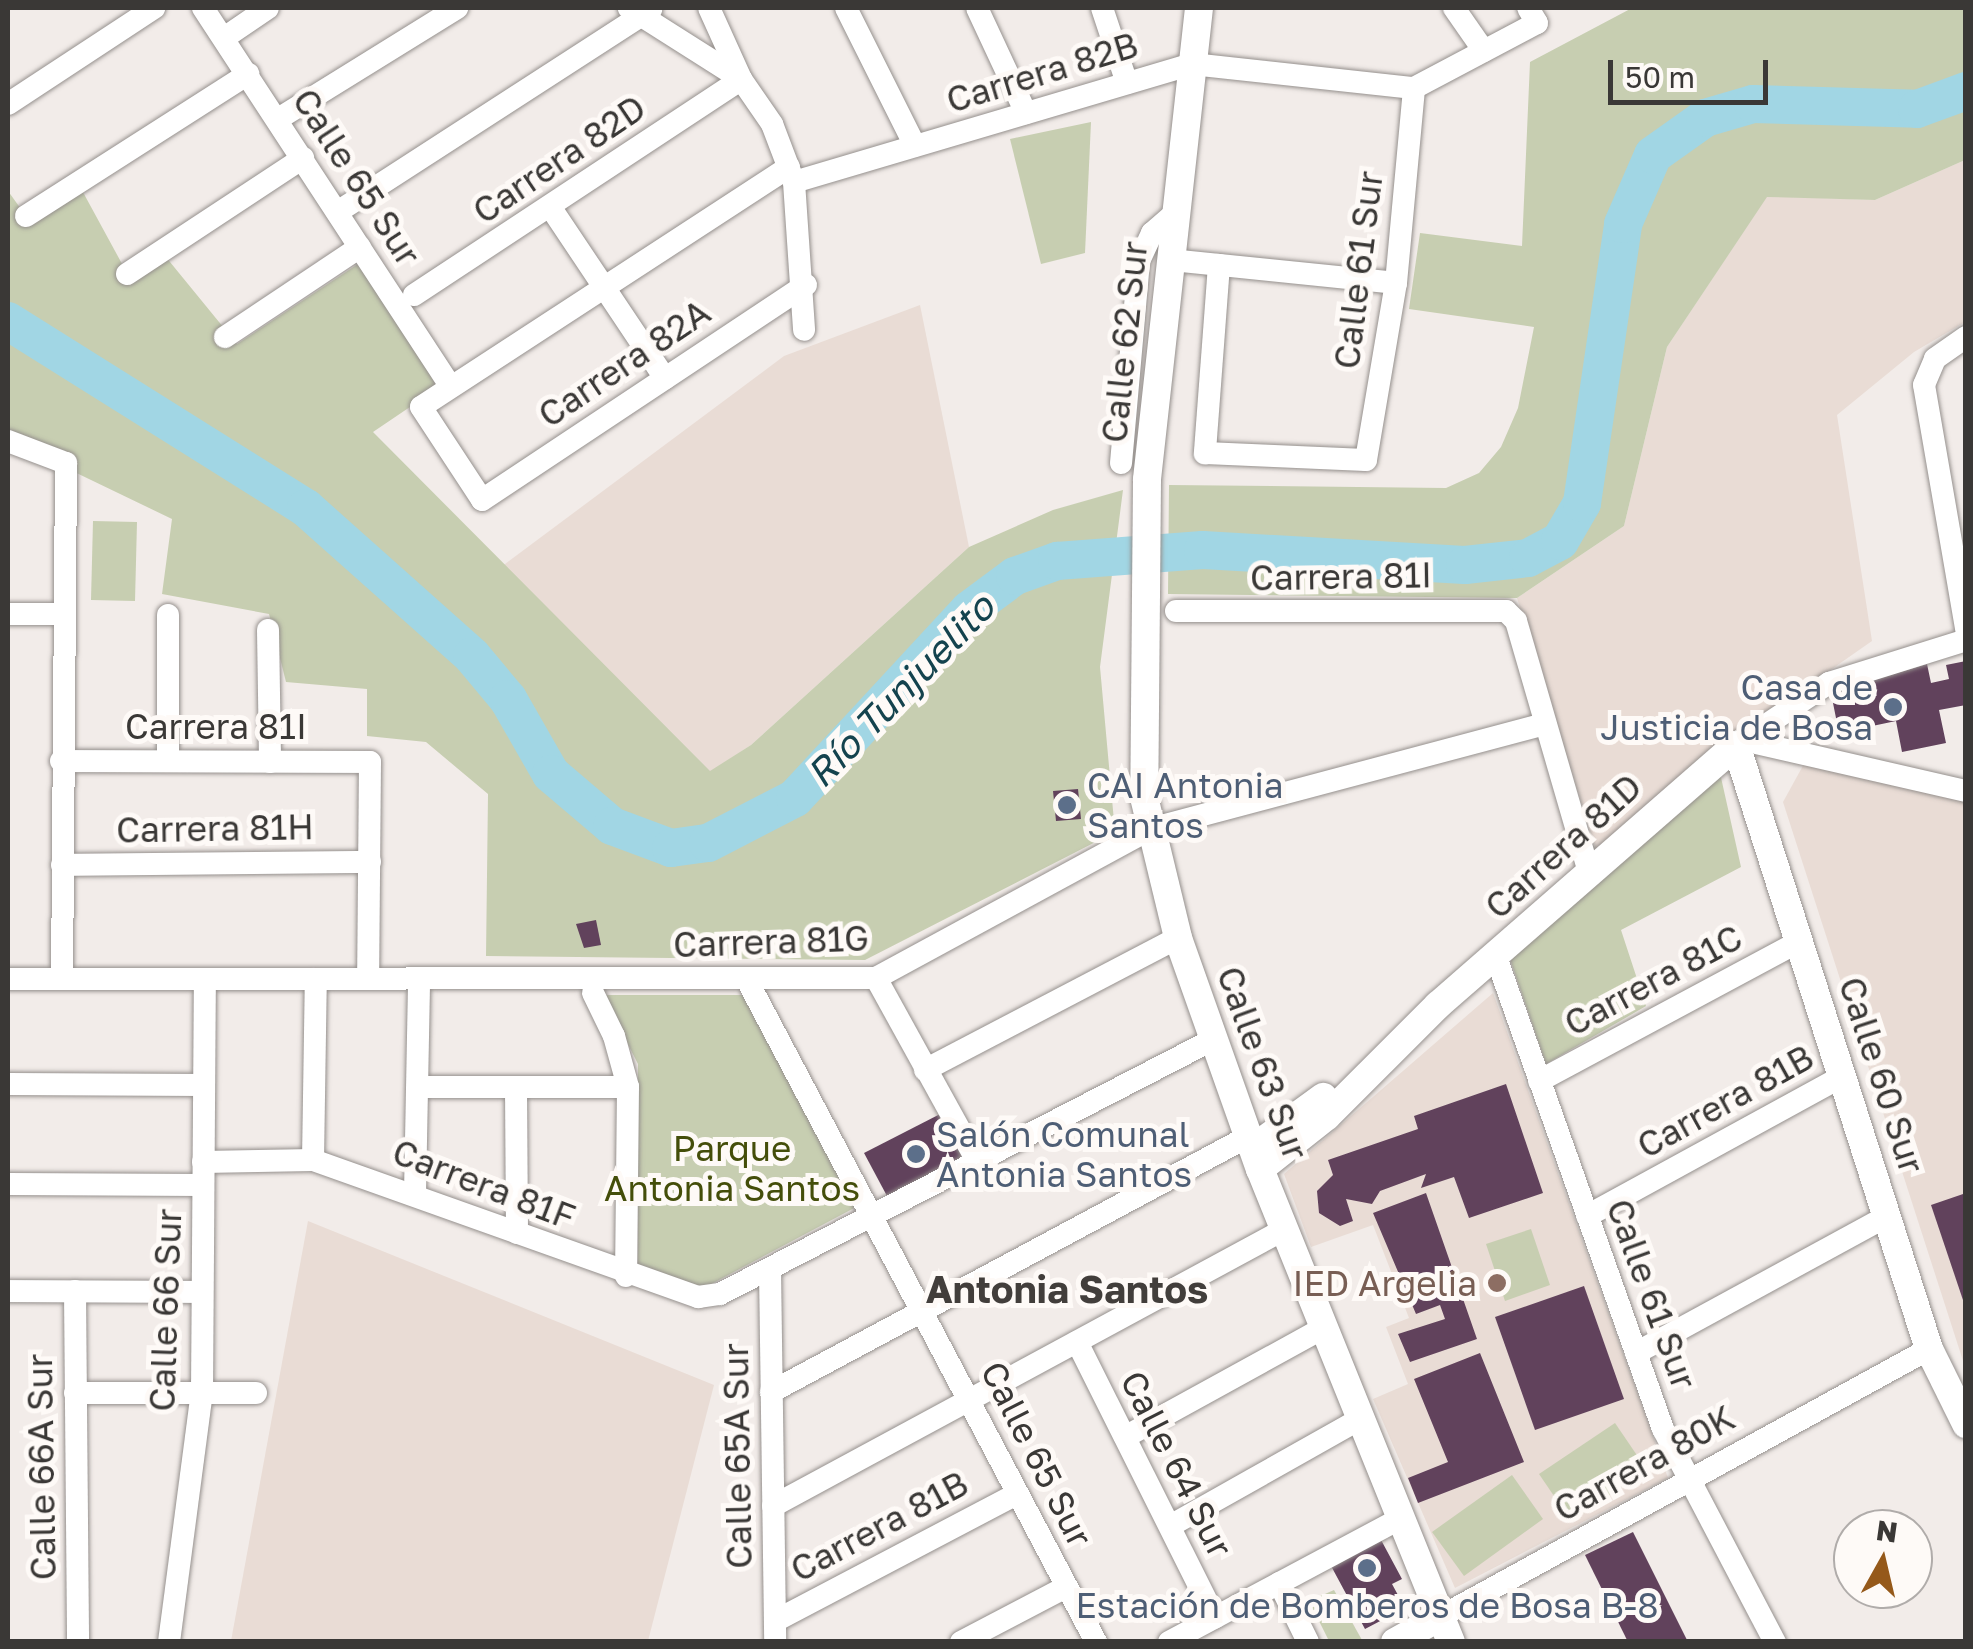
<!DOCTYPE html>
<meta charset="utf-8">
<style>
body{margin:0}
#map{position:relative;width:1973px;height:1649px;overflow:hidden;background:#f2ece9;font-family:"Golos Text",sans-serif}
div>[style]{position:absolute}
[style*='--x']{left:calc(var(--x)*1px);top:calc(var(--y)*1px);width:calc(var(--w)*1px);rotate:calc(var(--a)*1deg)}
.built>*{inset:0;background:#e9dcd5}
.green>*{inset:0;background:#c7ceb1}
.river>*{height:38px;margin:-19px;padding:0 19px;transform-origin:19px;border-radius:19px;background:#a1d6e4}
.building>*{inset:0;background:#61425c}
.roads{filter:drop-shadow(0 0 2px #95908d) drop-shadow(0 0 2px #95908d)}
.minor>*{height:22px;margin:-11px;padding:0 11px;transform-origin:11px;border-radius:11px;background:#fff}
.tertiary>*{height:28px;margin:-14px;padding:0 14px;transform-origin:14px;border-radius:14px;background:#fff}
.dots>*{width:28px;height:28px;translate:-50% -50%;box-sizing:border-box;border:5px solid #fefaf7;border-radius:50%}
span{translate:-50% -50%;white-space:nowrap;text-align:center;line-height:1.15;-webkit-text-stroke:10px #fefaf7;paint-order:stroke}
.street-label{font-size:35px;color:#3a3836}
.service-label{font-size:35px;color:#4e5e75}
.right{translate:-100% -50%;text-align:right}
.left{translate:0 -50%;text-align:left}
.park-label{font-size:35px;color:#444e0a}
.education-label{font-size:35px;color:#785e54}
.water-label{font-size:38px;color:#14434e;font-style:italic}
.neighbourhood-label{font-size:38px;color:#423e3b;font-weight:700}
.frame{position:absolute;inset:0;border:10px solid #3a3836;pointer-events:none}
.north{position:absolute;left:1833px;top:1509px;width:100px;height:100px;box-sizing:border-box;background:#fefaf7;border:2px solid #b0acaa;border-radius:50%;rotate:8deg;font-size:28px;font-weight:700;line-height:40px;text-align:center;color:#3a3836}
.north::after{content:'';display:block;margin:auto;width:35px;height:45px;background:#95591a;clip-path:polygon(50% 0,100% 100%,50% 72%,0 100%)}
.scale{position:absolute;left:1608px;top:60px;width:160px;height:45px;box-sizing:border-box;border:5px solid #3a3836;border-top:0;padding-left:12px;font-size:30px;line-height:35px;white-space:nowrap;color:#3a3836;-webkit-text-stroke:8px #fefaf7;paint-order:stroke}
</style>
<div id="map">
<div class="built">
<div style="clip-path:polygon(1965px 160px,1965px 322px,1914px 352px,1837px 415px,1872px 641px,1690px 768px,1598px 856px,1517px 598px,1624px 526px,1667px 347px,1767px 196px,1875px 200px)"></div>
<div style="clip-path:polygon(920px 305px,969px 547px,751px 745px,710px 772px,501px 567px,784px 356px)"></div>
<div style="clip-path:polygon(1805px 762px,1965px 800px,1965px 1367px,1783px 802px)"></div>
<div style="clip-path:polygon(1493px 993px,1668px 1478px,1455px 1588px,1373px 1399px,1408px 1384px,1386px 1327px,1409px 1318px,1373px 1225px,1311px 1247px,1284px 1174px)"></div>
<div style="clip-path:polygon(308px 1221px,714px 1385px,648px 1641px,231px 1641px)"></div>
</div>
<div class="green">
<div style="clip-path:polygon(1632px 8px,1965px 8px,1965px 160px,1875px 200px,1767px 197px,1667px 347px,1624px 526px,1517px 598px,1168px 594px,1169px 485px,1446px 488px,1479px 473px,1501px 447px,1518px 408px,1534px 327px,1409px 309px,1420px 233px,1522px 246px,1530px 62px)"></div>
<div style="clip-path:polygon(1091px 122px,1085px 253px,1041px 264px,1010px 139px)"></div>
<div style="clip-path:polygon(78px 183px,127px 273px,161px 251px,237px 344px,361px 262px,438px 388px,373px 432px,710px 771px,751px 745px,969px 547px,1053px 510px,1123px 490px,1100px 667px,1115px 832px,865px 960px,486px 956px,488px 794px,426px 742px,367px 736px,367px 689px,286px 682px,269px 614px,162px 594px,172px 519px,8px 440px,8px 191px,26px 216px)"></div>
<div style="clip-path:polygon(93px 521px,137px 522px,135px 601px,91px 600px)"></div>
<div style="clip-path:polygon(1720px 773px,1741px 867px,1621px 930px,1646px 1006px,1546px 1064px,1510px 959px)"></div>
<div style="clip-path:polygon(603px 995px,743px 995px,858px 1206px,702px 1289px,638px 1270px,638px 1064px)"></div>
<div style="clip-path:polygon(1531px 1229px,1550px 1285px,1505px 1301px,1486px 1244px)"></div>
<div style="clip-path:polygon(1615px 1423px,1647px 1470px,1571px 1521px,1539px 1474px)"></div>
<div style="clip-path:polygon(1512px 1475px,1543px 1519px,1464px 1576px,1432px 1532px)"></div>
<div style="clip-path:polygon(1334px 1590px,1362px 1640px,1329px 1641px,1309px 1601px)"></div>
</div>
<div class="river">
<div style="--x:8;--y:321;--w:352;--a:32.1"></div>
<div style="--x:306;--y:508;--w:222;--a:41.7"></div>
<div style="--x:472;--y:656;--w:56;--a:50.1"></div>
<div style="--x:508;--y:699;--w:86;--a:60.2"></div>
<div style="--x:551;--y:774;--w:80;--a:40.4"></div>
<div style="--x:612;--y:826;--w:63;--a:20.4"></div>
<div style="--x:671;--y:848;--w:37;--a:-8"></div>
<div style="--x:708;--y:843;--w:98;--a:-27.3"></div>
<div style="--x:795;--y:798;--w:256;--a:-47.2"></div>
<div style="--x:969;--y:610;--w:57;--a:-36.5"></div>
<div style="--x:1015;--y:576;--w:45;--a:-19.7"></div>
<div style="--x:1057;--y:561;--w:146;--a:-4.3"></div>
<div style="--x:1203;--y:550;--w:262;--a:3.3"></div>
<div style="--x:1465;--y:565;--w:63;--a:-6.3"></div>
<div style="--x:1528;--y:558;--w:36;--a:-28"></div>
<div style="--x:1560;--y:541;--w:44;--a:-59.9"></div>
<div style="--x:1582;--y:503;--w:282;--a:-81.6"></div>
<div style="--x:1623;--y:224;--w:75;--a:-66.5"></div>
<div style="--x:1653;--y:155;--w:64;--a:-35.4"></div>
<div style="--x:1705;--y:118;--w:50;--a:-16.3"></div>
<div style="--x:1753;--y:104;--w:164;--a:1.7"></div>
<div style="--x:1917;--y:109;--w:52;--a:-20.2"></div>
</div>
<div class="building">
<div style="clip-path:polygon(1966px 661px,1966px 705px,1939px 710px,1946px 743px,1902px 752px,1896px 721px,1839px 733px,1833px 703px,1852px 699px,1850px 687px,1927px 664px,1931px 683px,1949px 679px,1946px 665px)"></div>
<div style="clip-path:polygon(1078px 789px,1081px 819px,1056px 821px,1053px 791px)"></div>
<div style="clip-path:polygon(596px 920px,601px 945px,584px 948px,576px 924px)"></div>
<div style="clip-path:polygon(1506px 1084px,1543px 1193px,1469px 1218px,1454px 1177px,1421px 1188px,1426px 1174px,1380px 1191px,1372px 1204px,1346px 1199px,1353px 1221px,1340px 1226px,1319px 1213px,1317px 1191px,1333px 1175px,1328px 1160px,1418px 1129px,1414px 1116px)"></div>
<div style="clip-path:polygon(946px 1111px,969px 1154px,887px 1196px,864px 1153px)"></div>
<div style="clip-path:polygon(1426px 1193px,1477px 1339px,1410px 1362px,1398px 1334px,1445px 1319px,1440px 1305px,1416px 1314px,1373px 1213px)"></div>
<div style="clip-path:polygon(1966px 1193px,1966px 1306px,1965px 1306px,1931px 1205px)"></div>
<div style="clip-path:polygon(1584px 1286px,1624px 1399px,1535px 1430px,1495px 1317px)"></div>
<div style="clip-path:polygon(1480px 1353px,1524px 1462px,1418px 1503px,1408px 1478px,1448px 1462px,1414px 1379px)"></div>
<div style="clip-path:polygon(1633px 1532px,1688px 1642px,1628px 1642px,1585px 1555px)"></div>
<div style="clip-path:polygon(1380px 1538px,1402px 1579px,1392px 1584px,1405px 1608px,1365px 1629px,1330px 1564px)"></div>
</div>
<div class="roads">
<div class="minor">
<div style="--x:203;--y:8;--w:452;--a:56.8"></div>
<div style="--x:709;--y:8;--w:78;--a:65.7"></div>
<div style="--x:741;--y:79;--w:55;--a:55.4"></div>
<div style="--x:772;--y:124;--w:62;--a:69.2"></div>
<div style="--x:794;--y:182;--w:148;--a:86.1"></div>
<div style="--x:846;--y:8;--w:154;--a:63.4"></div>
<div style="--x:977;--y:8;--w:116;--a:65"></div>
<div style="--x:1102;--y:8;--w:79;--a:71.6"></div>
<div style="--x:1454;--y:8;--w:52;--a:55.1"></div>
<div style="--x:224;--y:38;--w:53;--a:-34.3"></div>
<div style="--x:8;--y:104;--w:175;--a:-33.3"></div>
<div style="--x:278;--y:119;--w:211;--a:-31.8"></div>
<div style="--x:789;--y:167;--w:439;--a:146.9"></div>
<div style="--x:421;--y:407;--w:111;--a:56.7"></div>
<div style="--x:482;--y:500;--w:389;--a:-33.6"></div>
<div style="--x:794;--y:182;--w:415;--a:-16.5"></div>
<div style="--x:1192;--y:64;--w:223;--a:6.2"></div>
<div style="--x:1414;--y:88;--w:139;--a:-27.9"></div>
<div style="--x:1537;--y:23;--w:17;--a:-121"></div>
<div style="--x:551;--y:208;--w:205;--a:56.2"></div>
<div style="--x:339;--y:211;--w:372;--a:-32.9"></div>
<div style="--x:26;--y:216;--w:264;--a:-32.6"></div>
<div style="--x:1171;--y:260;--w:226;--a:5.8"></div>
<div style="--x:1219;--y:265;--w:189;--a:94.3"></div>
<div style="--x:1205;--y:453;--w:161;--a:2.5"></div>
<div style="--x:1366;--y:460;--w:180;--a:-80.4"></div>
<div style="--x:1396;--y:283;--w:196;--a:-84.7"></div>
<div style="--x:127;--y:274;--w:211;--a:-33.4"></div>
<div style="--x:414;--y:295;--w:392;--a:-33.4"></div>
<div style="--x:741;--y:79;--w:133;--a:-147.6"></div>
<div style="--x:225;--y:337;--w:162;--a:-33.7"></div>
<div style="--x:1966;--y:337;--w:38;--a:145"></div>
<div style="--x:1935;--y:359;--w:28;--a:113"></div>
<div style="--x:1924;--y:385;--w:248;--a:80.2"></div>
<div style="--x:8;--y:441;--w:62;--a:20.8"></div>
<div style="--x:66;--y:463;--w:516;--a:90.44"></div>
<div style="--x:1121;--y:463;--w:203;--a:-84.9"></div>
<div style="--x:1139;--y:261;--w:31;--a:-65"></div>
<div style="--x:1152;--y:233;--w:32;--a:-41"></div>
<div style="--x:1176;--y:611;--w:330;--a:0"></div>
<div style="--x:1506;--y:611;--w:14;--a:45"></div>
<div style="--x:1516;--y:621;--w:261;--a:73.8"></div>
<div style="--x:8;--y:614;--w:54;--a:0"></div>
<div style="--x:168;--y:615;--w:146;--a:90"></div>
<div style="--x:268;--y:630;--w:132;--a:89.1"></div>
<div style="--x:1743;--y:740;--w:229;--a:12.9"></div>
<div style="--x:1736;--y:745;--w:112;--a:-33.7"></div>
<div style="--x:1829;--y:683;--w:144;--a:-17.4"></div>
<div style="--x:61;--y:761;--w:309;--a:0.2"></div>
<div style="--x:370;--y:762;--w:217;--a:90.5"></div>
<div style="--x:62;--y:865;--w:308;--a:-0.6"></div>
<div style="--x:1496;--y:957;--w:501;--a:70.52"></div>
<div style="--x:1663;--y:1429;--w:241;--a:62.3"></div>
<div style="--x:876;--y:978;--w:209;--a:61.1"></div>
<div style="--x:8;--y:979;--w:868;--a:-0.07"></div>
<div style="--x:876;--y:978;--w:312;--a:-28.5"></div>
<div style="--x:1150;--y:829;--w:409;--a:-14.9"></div>
<div style="--x:747;--y:980;--w:748;--a:62.2"></div>
<div style="--x:593;--y:993;--w:48;--a:64"></div>
<div style="--x:614;--y:1036;--w:53;--a:74.6"></div>
<div style="--x:628;--y:1087;--w:189;--a:90.6"></div>
<div style="--x:925;--y:1070;--w:285;--a:-27.6"></div>
<div style="--x:1539;--y:1081;--w:296;--a:-28.2"></div>
<div style="--x:8;--y:1084;--w:196;--a:0.3"></div>
<div style="--x:419;--y:1087;--w:209;--a:0"></div>
<div style="--x:516;--y:1088;--w:145;--a:89.6"></div>
<div style="--x:313;--y:1160;--w:181;--a:-89.1"></div>
<div style="--x:203;--y:1162;--w:110;--a:-1"></div>
<div style="--x:313;--y:1160;--w:409;--a:19.6"></div>
<div style="--x:698;--y:1297;--w:22;--a:-8"></div>
<div style="--x:720;--y:1294;--w:556;--a:-27.3"></div>
<div style="--x:8;--y:1184;--w:195;--a:0.3"></div>
<div style="--x:415;--y:1193;--w:214;--a:-88.9"></div>
<div style="--x:1587;--y:1216;--w:292;--a:-28.7"></div>
<div style="--x:770;--y:1269;--w:373;--a:89.2"></div>
<div style="--x:8;--y:1291;--w:194;--a:0.3"></div>
<div style="--x:75;--y:1291;--w:351;--a:89.5"></div>
<div style="--x:1077;--y:1342;--w:308;--a:63.4"></div>
<div style="--x:1636;--y:1353;--w:286;--a:-28.6"></div>
<div style="--x:771;--y:1392;--w:542;--a:-28.17"></div>
<div style="--x:75;--y:1393;--w:181;--a:0"></div>
<div style="--x:1125;--y:1437;--w:228;--a:-28.8"></div>
<div style="--x:773;--y:1506;--w:582;--a:-28.41"></div>
<div style="--x:1170;--y:1526;--w:220;--a:-29.4"></div>
<div style="--x:1279;--y:1583;--w:66;--a:63.8"></div>
<div style="--x:1440;--y:1617;--w:558;--a:-28.73"></div>
<div style="--x:775;--y:1621;--w:273;--a:-27.7"></div>
<div style="--x:169;--y:1642;--w:251;--a:-82.5"></div>
<div style="--x:202;--y:1393;--w:414;--a:-89.6"></div>
<div style="--x:961;--y:1642;--w:119;--a:-27.6"></div>
<div style="--x:1169;--y:1642;--w:263;--a:-28.1"></div>
</div>
<div class="tertiary">
<div style="--x:1199;--y:8;--w:475;--a:96.3"></div>
<div style="--x:1147;--y:480;--w:317;--a:90.5"></div>
<div style="--x:1144;--y:797;--w:145;--a:76.4"></div>
<div style="--x:1178;--y:938;--w:245;--a:70.5"></div>
<div style="--x:1260;--y:1169;--w:510;--a:68.01"></div>
<div style="--x:1253;--y:1148;--w:87;--a:-36.1"></div>
<div style="--x:1260;--y:1169;--w:85;--a:-38.3"></div>
<div style="--x:1327;--y:1116;--w:157;--a:-45"></div>
<div style="--x:1438;--y:1005;--w:395;--a:-41.1"></div>
<div style="--x:1736;--y:745;--w:634;--a:72.28"></div>
<div style="--x:1929;--y:1349;--w:84;--a:63.7"></div>
<div style="--x:1395;--y:1642;--w:51;--a:-29.1"></div>
</div>
</div>
<div class="dots">
<div style="left:1893px;top:707px;background:#5c6f8a"></div>
<div style="left:1067px;top:805px;background:#5c6f8a"></div>
<div style="left:916px;top:1154px;background:#5c6f8a"></div>
<div style="left:1497px;top:1283px;background:#8d6e63"></div>
<div style="left:1367px;top:1568px;background:#5c6f8a"></div>
</div>
<div class="street-label">
<span style="left:1042px;top:72px;rotate:-17deg">Carrera 82B</span>
<span style="left:559px;top:159px;rotate:-34deg">Carrera 82D</span>
<span style="left:357px;top:177px;rotate:57deg">Calle 65 Sur</span>
<span style="left:1358px;top:270px;rotate:-83deg">Calle 61 Sur</span>
<span style="left:1124px;top:342px;rotate:-84deg">Calle 62 Sur</span>
<span style="left:624px;top:363px;rotate:-34deg">Carrera 82A</span>
<span style="left:1341px;top:576px;rotate:-1deg">Carrera 81I</span>
<span style="left:216px;top:726px">Carrera 81I</span>
<span style="left:215px;top:828px;rotate:-1deg">Carrera 81H</span>
<span style="left:1563px;top:846px;rotate:-42deg">Carrera 81D</span>
<span style="left:771px;top:941px;rotate:-2deg">Carrera 81G</span>
<span style="left:1653px;top:980px;rotate:-28deg">Carrera 81C</span>
<span style="left:1263px;top:1063px;rotate:70deg">Calle 63 Sur</span>
<span style="left:1882px;top:1075px;rotate:72deg">Calle 60 Sur</span>
<span style="left:1725px;top:1101px;rotate:-29deg">Carrera 81B</span>
<span style="left:484px;top:1184px;rotate:21deg">Carrera 81F</span>
<span style="left:1652px;top:1294px;rotate:70deg">Calle 61 Sur</span>
<span style="left:165px;top:1310px;rotate:-88deg">Calle 66 Sur</span>
<span style="left:1037px;top:1454px;rotate:63deg">Calle 65 Sur</span>
<span style="left:737px;top:1456px;rotate:-91deg">Calle 65A Sur</span>
<span style="left:1644px;top:1463px;rotate:-29deg">Carrera 80K</span>
<span style="left:1177px;top:1464px;rotate:63deg">Calle 64 Sur</span>
<span style="left:41px;top:1467px;rotate:-91deg">Calle 66A Sur</span>
<span style="left:879px;top:1526px;rotate:-28deg">Carrera 81B</span>
</div>
<div class="service-label">
<span class="right" style="left:1873px;top:707px">Casa de<br>Justicia de Bosa</span>
<span class="left" style="left:1087px;top:805px">CAI Antonia<br>Santos</span>
<span class="left" style="left:936px;top:1154px">Salón Comunal<br>Antonia Santos</span>
<span style="left:1367px;top:1605px">Estación de Bomberos de Bosa B-8</span>
</div>
<div class="park-label">
<span style="left:732px;top:1168px">Parque<br>Antonia Santos</span>
</div>
<div class="education-label">
<span class="right" style="left:1477px;top:1283px">IED Argelia</span>
</div>
<div class="water-label">
<span style="left:900px;top:690px;rotate:-46deg">Río Tunjuelito</span>
</div>
<div class="neighbourhood-label">
<span style="left:1067px;top:1289px">Antonia Santos</span>
</div>
<div class="frame"></div>
<div class="north">N</div>
<div class="scale">50 m</div>
</div>
